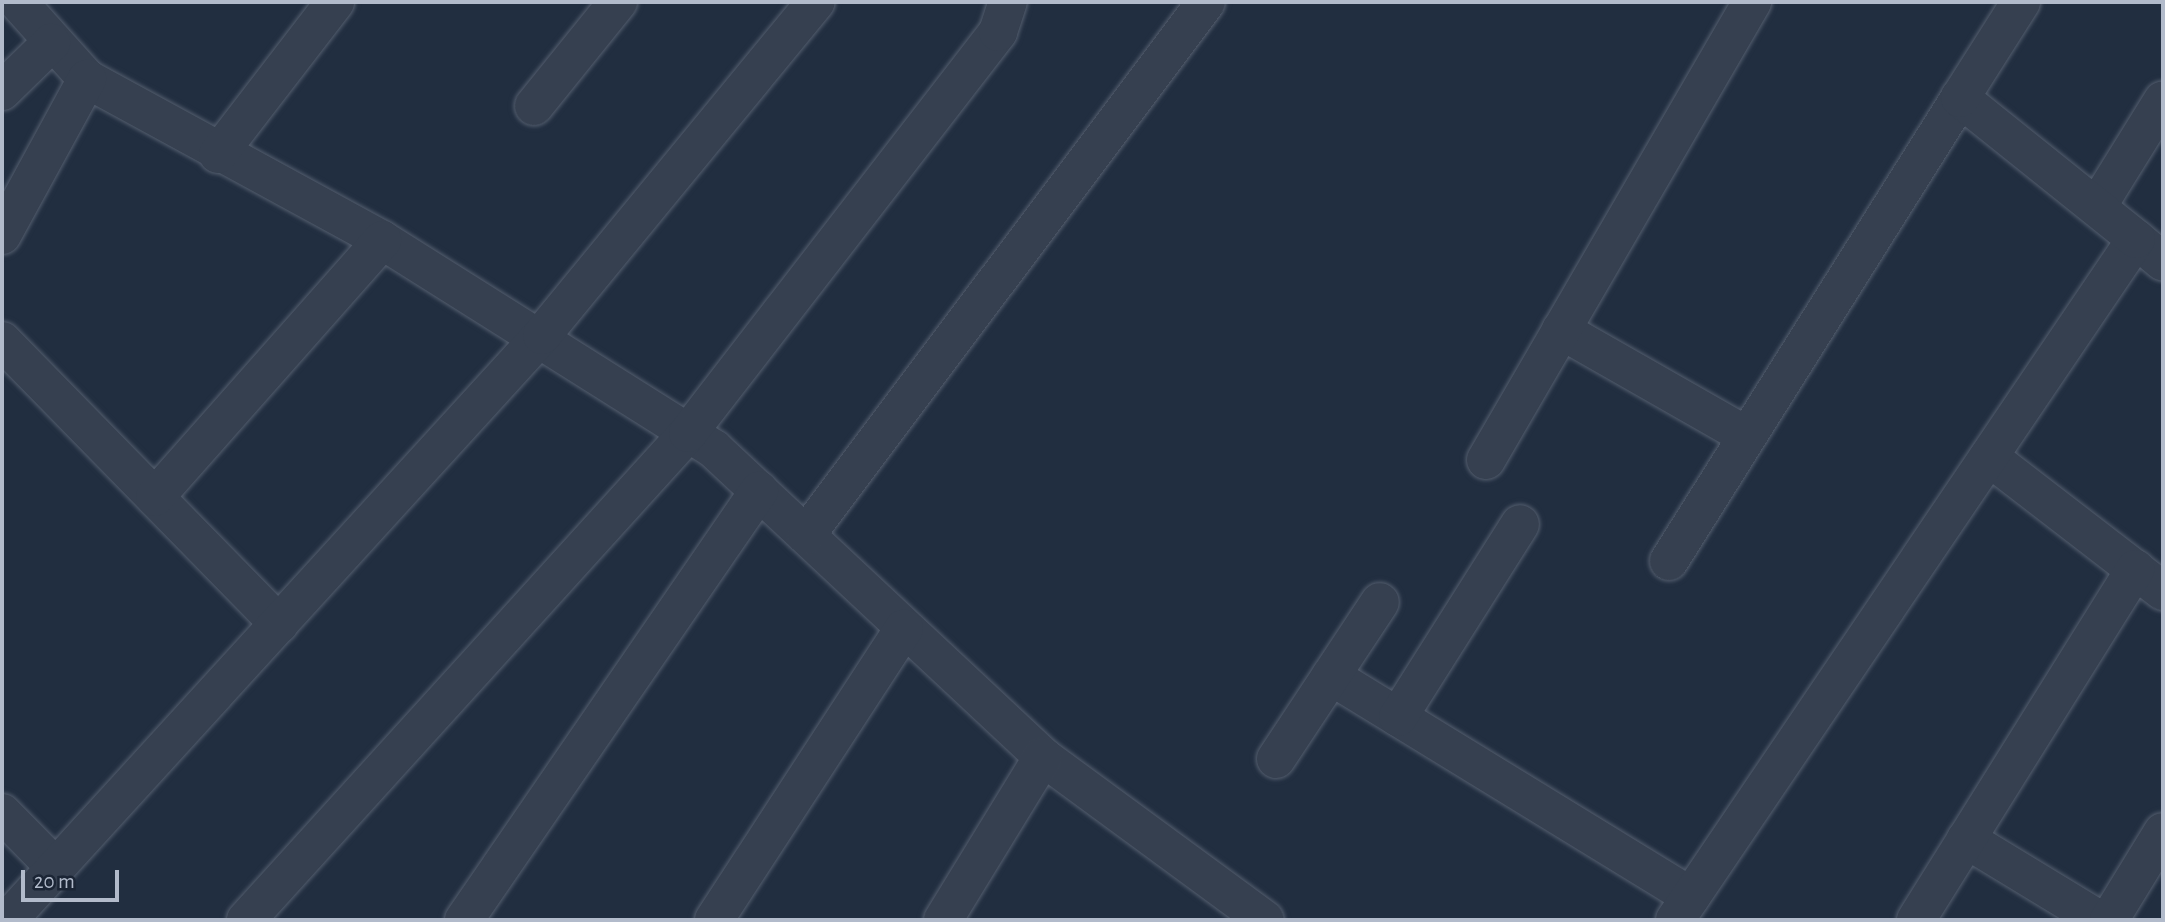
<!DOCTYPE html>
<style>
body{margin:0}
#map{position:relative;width:2165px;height:922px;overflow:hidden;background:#212e40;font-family:"Alegreya Sans",sans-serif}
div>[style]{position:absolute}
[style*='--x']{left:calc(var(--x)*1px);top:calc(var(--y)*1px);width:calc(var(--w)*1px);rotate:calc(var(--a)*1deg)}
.roads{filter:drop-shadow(0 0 2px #545e6e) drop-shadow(0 0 2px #545e6e)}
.minor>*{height:38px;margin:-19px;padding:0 19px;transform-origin:19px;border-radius:19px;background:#364050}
span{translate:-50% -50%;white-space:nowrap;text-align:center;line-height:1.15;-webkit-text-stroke:5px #1b2535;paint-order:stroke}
.frame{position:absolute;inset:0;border:4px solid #b2bbcb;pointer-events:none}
.scale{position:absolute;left:21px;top:870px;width:98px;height:32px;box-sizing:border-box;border:4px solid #b2bbcb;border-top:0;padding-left:9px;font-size:21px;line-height:24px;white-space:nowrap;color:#b2bbcb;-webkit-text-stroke:5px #1b2535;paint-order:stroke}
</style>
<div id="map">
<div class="roads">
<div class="minor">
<div style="--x:18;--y:2;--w:103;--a:48.1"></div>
<div style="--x:87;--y:79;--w:336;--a:28.6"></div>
<div style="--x:382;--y:240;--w:392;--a:32.2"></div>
<div style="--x:714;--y:449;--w:451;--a:43.1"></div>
<div style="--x:1043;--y:757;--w:275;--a:36.3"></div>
<div style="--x:2;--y:91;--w:69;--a:-44.4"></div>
<div style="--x:534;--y:106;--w:134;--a:-51.1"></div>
<div style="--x:218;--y:154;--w:192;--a:-52.4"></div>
<div style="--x:2098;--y:205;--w:123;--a:-58.2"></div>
<div style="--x:2;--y:235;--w:178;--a:-61.4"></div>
<div style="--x:2136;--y:239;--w:35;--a:40"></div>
<div style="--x:1561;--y:330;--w:214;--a:29.7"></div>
<div style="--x:2;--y:341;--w:396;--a:45.6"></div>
<div style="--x:1989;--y:457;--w:220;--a:37.6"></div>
<div style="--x:1486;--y:460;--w:530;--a:-59.85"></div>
<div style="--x:155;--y:497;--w:343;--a:-48.5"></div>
<div style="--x:806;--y:535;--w:666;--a:-53.11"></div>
<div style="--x:1669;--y:561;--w:547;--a:-57.85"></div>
<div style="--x:1331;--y:676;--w:422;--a:31.5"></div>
<div style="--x:1398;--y:717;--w:228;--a:-57.7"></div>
<div style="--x:1276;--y:759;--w:188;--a:-56.5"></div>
<div style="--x:2;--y:813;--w:77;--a:45.5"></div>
<div style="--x:1966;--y:839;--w:156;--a:31.3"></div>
<div style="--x:8;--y:920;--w:792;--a:-47.61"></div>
<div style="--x:542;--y:335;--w:431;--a:-50.6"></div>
<div style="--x:246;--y:920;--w:658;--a:-47.77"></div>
<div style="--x:688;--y:433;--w:507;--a:-52.29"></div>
<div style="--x:998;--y:32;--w:32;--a:-72"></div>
<div style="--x:464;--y:920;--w:521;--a:-55.49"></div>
<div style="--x:714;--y:920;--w:348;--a:-56.9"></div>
<div style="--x:943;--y:920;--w:191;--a:-58.5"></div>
<div style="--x:1675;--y:920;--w:822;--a:-55.9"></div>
<div style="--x:2136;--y:239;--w:226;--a:-141.3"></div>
<div style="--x:1960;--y:98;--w:114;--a:-57.6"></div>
<div style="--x:1916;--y:920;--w:414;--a:-58"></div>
<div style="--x:2109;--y:920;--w:103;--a:-58.5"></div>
</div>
</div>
<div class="frame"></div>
<div class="scale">20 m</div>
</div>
